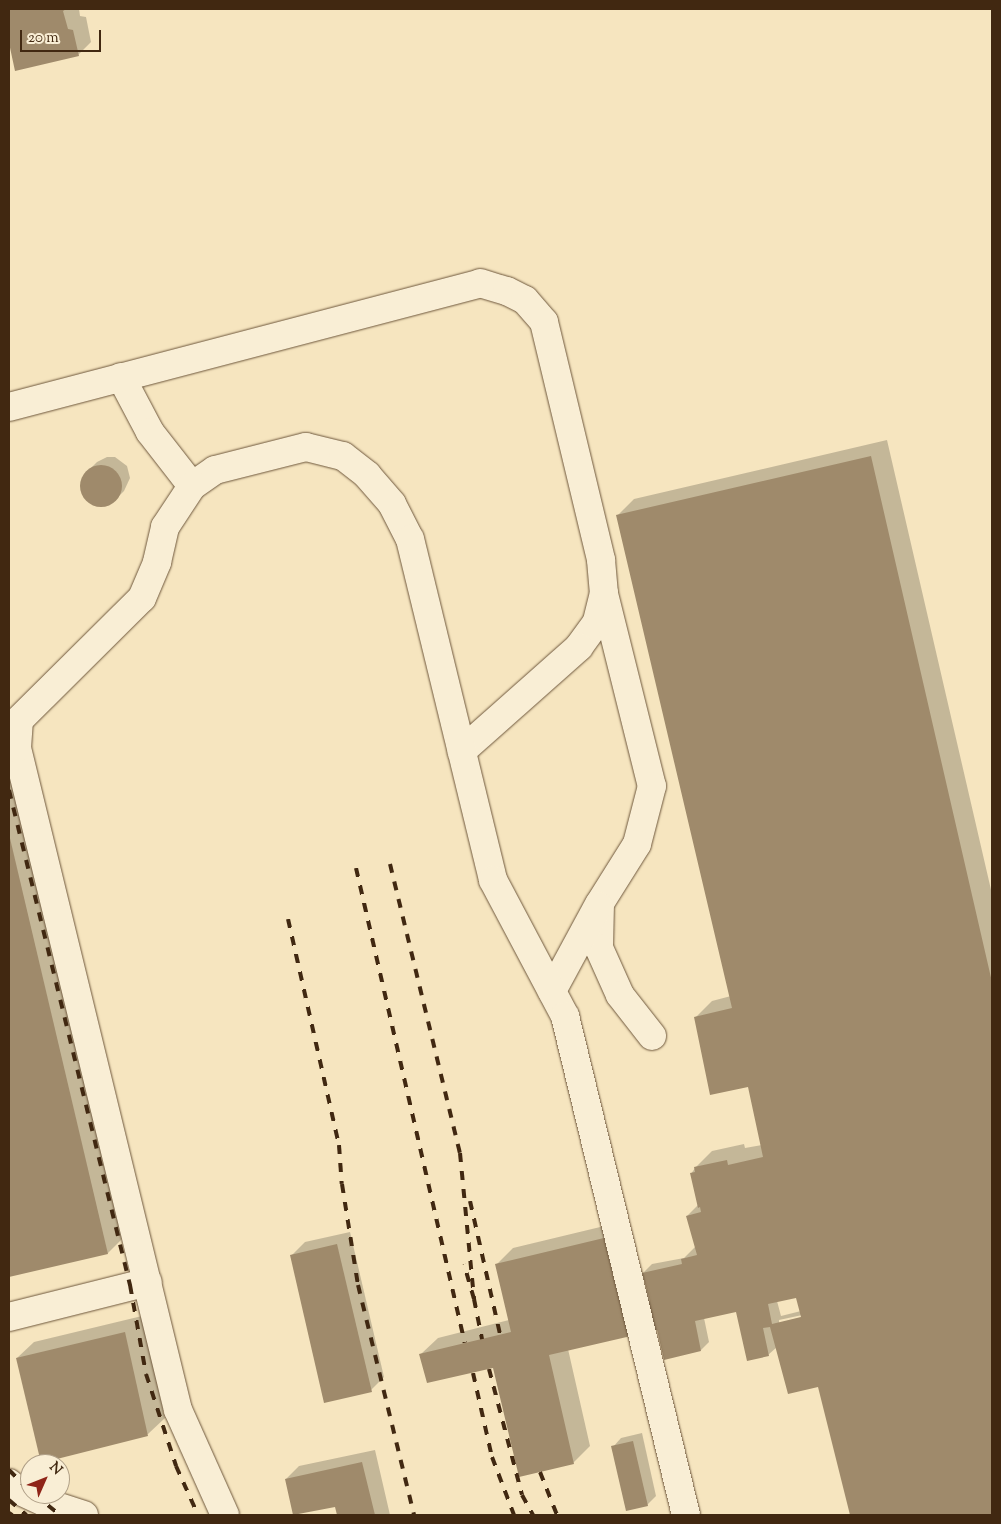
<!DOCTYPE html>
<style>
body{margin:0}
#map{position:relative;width:1001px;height:1524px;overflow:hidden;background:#f6e5bf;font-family:"Sorts Mill Goudy",serif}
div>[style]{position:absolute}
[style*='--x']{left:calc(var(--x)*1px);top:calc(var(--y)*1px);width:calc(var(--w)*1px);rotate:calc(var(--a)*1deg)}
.shadow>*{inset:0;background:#0003}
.building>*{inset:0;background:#9f8a6b}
.round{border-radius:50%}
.roads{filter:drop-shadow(0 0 1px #6e573c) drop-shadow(0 0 1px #6e573c)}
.minor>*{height:28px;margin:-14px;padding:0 14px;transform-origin:14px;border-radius:14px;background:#f9eed5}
.rail>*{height:4px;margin-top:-2px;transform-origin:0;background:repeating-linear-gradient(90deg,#412811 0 9px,transparent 0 18px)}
span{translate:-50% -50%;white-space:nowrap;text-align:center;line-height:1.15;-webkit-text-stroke:5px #f9eed5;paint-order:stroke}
.frame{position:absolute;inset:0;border:10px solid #412811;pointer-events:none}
.north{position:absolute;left:20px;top:1454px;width:50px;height:50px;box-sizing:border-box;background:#f9eed5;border:1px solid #af9f87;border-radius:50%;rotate:46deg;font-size:14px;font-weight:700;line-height:20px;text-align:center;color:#412811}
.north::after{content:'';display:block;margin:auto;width:18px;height:22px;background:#8f2418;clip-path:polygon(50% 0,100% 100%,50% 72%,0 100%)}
.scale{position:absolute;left:20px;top:30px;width:81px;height:22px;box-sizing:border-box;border:2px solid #412811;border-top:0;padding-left:6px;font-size:15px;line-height:18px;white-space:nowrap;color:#412811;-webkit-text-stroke:4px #f9eed5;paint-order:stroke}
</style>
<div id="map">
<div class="shadow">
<div style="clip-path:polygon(9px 9px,79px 9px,80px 16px,86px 17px,91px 42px,78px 55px,16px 70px,9px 38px)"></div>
<div style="clip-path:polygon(evenodd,887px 440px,992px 894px,992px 1515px,851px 1515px,819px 1384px,777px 1347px,768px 1355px,737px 1310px,704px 1318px,709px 1342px,701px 1350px,661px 1328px,568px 1349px,590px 1446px,573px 1463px,494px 1367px,421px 1354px,438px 1338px,509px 1320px,496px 1265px,513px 1248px,621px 1222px,638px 1291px,648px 1289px,643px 1273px,652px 1264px,684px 1258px,696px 1246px,687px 1216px,698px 1205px,691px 1174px,695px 1168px,712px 1151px,744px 1144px,745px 1148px,762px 1145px,749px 1085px,695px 1018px,712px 1001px,731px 996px,617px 516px,634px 499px,887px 440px,797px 1296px,801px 1311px,781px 1316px,777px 1301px,797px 1296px,887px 440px,807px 1314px,807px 1316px,779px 1323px,779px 1320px,807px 1314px)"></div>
<div style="clip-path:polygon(107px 457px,115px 457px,127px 466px,130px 478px,124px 491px,115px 500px,101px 506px,92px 504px,86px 499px,81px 485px,88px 471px,97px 462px)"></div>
<div style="clip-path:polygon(9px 744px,125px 1236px,108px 1253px,9px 1276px)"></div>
<div style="clip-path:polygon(350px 1232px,384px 1377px,371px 1390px,292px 1255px,305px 1242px)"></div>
<div style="clip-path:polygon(142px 1316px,165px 1418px,148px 1434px,42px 1461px,17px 1358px,34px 1342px)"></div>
<div style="clip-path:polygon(642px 1433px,656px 1496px,647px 1505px,613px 1447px,621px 1438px)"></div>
<div style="clip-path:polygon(375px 1450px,390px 1515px,338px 1515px,336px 1505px,286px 1479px,299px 1466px)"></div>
</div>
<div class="building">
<div style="clip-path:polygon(9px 9px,66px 9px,63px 11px,68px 29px,73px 30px,79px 56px,15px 71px,9px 43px)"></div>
<div style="clip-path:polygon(evenodd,871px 456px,992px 982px,992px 1515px,850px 1515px,818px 1387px,788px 1394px,770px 1327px,763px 1328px,769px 1356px,747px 1361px,736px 1312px,695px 1321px,701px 1351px,664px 1360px,657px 1330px,549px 1355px,574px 1464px,519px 1477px,493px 1368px,427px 1383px,419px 1354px,511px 1332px,495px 1264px,604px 1238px,621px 1307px,650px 1301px,642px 1273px,682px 1264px,681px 1259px,697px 1255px,686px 1216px,701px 1212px,700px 1207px,698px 1208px,690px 1173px,695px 1172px,694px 1167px,727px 1160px,728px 1165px,763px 1157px,748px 1087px,710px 1095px,694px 1017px,732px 1008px,616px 515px,871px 456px,796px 1298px,801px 1317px,772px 1324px,768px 1304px,796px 1298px)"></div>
<div class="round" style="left:80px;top:465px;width:42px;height:42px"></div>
<div style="clip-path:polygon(9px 834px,108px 1254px,9px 1277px)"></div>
<div style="clip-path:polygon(337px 1244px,372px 1392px,324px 1403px,290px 1255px)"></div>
<div style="clip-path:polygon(125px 1332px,148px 1436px,41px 1463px,16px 1358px)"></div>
<div style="clip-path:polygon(633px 1441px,648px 1506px,626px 1511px,611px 1446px)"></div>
<div style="clip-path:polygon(362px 1462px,375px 1515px,337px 1515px,335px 1507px,293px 1515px,285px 1479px)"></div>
</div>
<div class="roads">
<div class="minor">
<div style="--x:121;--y:377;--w:62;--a:62.2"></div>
<div style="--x:150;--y:432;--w:68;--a:52.1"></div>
<div style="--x:9;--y:407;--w:487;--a:-14.7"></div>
<div style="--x:480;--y:283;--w:28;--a:17"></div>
<div style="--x:507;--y:291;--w:20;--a:27"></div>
<div style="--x:525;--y:300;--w:29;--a:49"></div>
<div style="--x:544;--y:322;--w:245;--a:76.5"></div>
<div style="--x:601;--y:560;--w:33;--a:85"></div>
<div style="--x:604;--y:593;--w:30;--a:104"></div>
<div style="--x:597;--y:622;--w:31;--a:126"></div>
<div style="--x:579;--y:647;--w:157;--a:138.4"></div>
<div style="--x:604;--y:594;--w:198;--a:76"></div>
<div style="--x:652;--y:786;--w:60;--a:104.5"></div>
<div style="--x:637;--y:844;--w:70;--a:122.1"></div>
<div style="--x:600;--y:903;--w:45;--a:91.3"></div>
<div style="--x:599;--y:948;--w:51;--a:65.9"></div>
<div style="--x:620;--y:995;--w:52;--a:52"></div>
<div style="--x:552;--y:991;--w:97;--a:-61.6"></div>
<div style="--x:9;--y:1317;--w:143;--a:-14.1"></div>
<div style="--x:9;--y:1483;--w:9;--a:41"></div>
<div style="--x:16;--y:1489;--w:31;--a:25"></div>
<div style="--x:44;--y:1502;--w:42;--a:18"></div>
<div style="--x:225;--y:1515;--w:115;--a:-114.1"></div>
<div style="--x:178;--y:1410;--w:681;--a:-103.67"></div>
<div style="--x:17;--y:748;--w:28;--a:-86"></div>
<div style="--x:19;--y:720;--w:173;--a:-44.8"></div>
<div style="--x:142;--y:598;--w:39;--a:-67"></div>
<div style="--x:157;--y:562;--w:36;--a:-77"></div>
<div style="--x:165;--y:527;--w:49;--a:-56.6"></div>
<div style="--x:192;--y:486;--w:28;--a:-35"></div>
<div style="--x:215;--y:470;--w:94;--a:-14.2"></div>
<div style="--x:306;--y:447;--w:38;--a:14"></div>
<div style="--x:343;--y:456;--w:31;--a:38"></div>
<div style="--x:367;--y:475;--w:38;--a:49"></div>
<div style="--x:392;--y:504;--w:39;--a:63"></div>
<div style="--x:410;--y:539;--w:351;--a:76.3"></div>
<div style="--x:493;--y:880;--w:154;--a:62.1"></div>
<div style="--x:565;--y:1016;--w:513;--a:76.37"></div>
</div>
</div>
<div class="rail">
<div style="--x:9;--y:790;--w:510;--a:76.26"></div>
<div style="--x:130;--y:1285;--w:90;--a:79.8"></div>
<div style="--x:146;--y:1374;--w:97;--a:71.9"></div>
<div style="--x:176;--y:1466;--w:54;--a:65.8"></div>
<div style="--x:390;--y:864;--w:297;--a:76.4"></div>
<div style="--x:460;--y:1153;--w:147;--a:84.5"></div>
<div style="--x:474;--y:1299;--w:36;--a:-106"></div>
<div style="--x:356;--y:868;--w:487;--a:77.1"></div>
<div style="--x:288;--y:919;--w:232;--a:77.3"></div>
<div style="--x:339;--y:1145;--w:39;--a:86"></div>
<div style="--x:342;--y:1184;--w:102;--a:81"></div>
<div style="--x:358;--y:1285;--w:237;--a:76.3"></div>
<div style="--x:470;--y:1201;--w:136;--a:77.3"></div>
<div style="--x:474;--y:1299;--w:41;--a:78.7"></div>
<div style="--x:489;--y:1369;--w:130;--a:75.3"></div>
<div style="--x:522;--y:1495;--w:23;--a:61"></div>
<div style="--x:473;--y:1373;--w:86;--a:77.3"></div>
<div style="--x:492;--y:1457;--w:62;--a:69.2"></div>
<div style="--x:9;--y:1470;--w:30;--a:45"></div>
<div style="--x:540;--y:1472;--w:46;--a:68.4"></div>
<div style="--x:34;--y:1494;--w:33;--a:39"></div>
<div style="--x:9;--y:1500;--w:23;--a:41"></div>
<div style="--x:9;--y:1513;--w:4;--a:34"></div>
</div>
<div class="frame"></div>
<div class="north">N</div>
<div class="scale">20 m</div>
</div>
